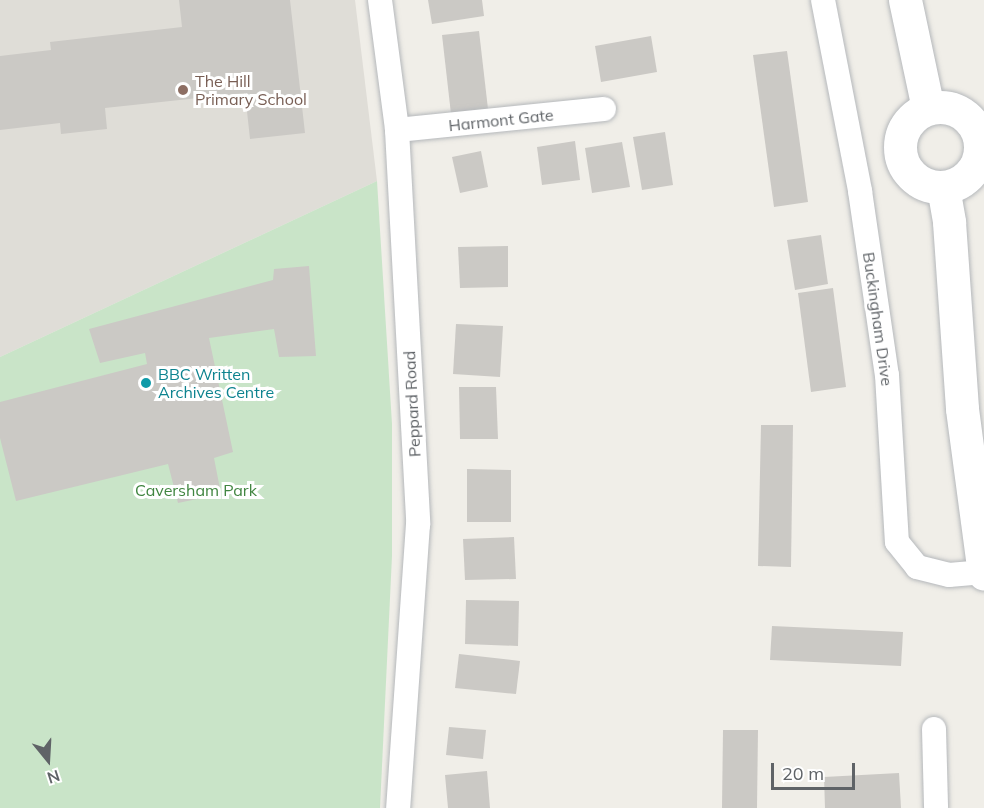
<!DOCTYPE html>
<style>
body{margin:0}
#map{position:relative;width:984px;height:808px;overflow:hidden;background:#f0eee8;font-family:Mulish,sans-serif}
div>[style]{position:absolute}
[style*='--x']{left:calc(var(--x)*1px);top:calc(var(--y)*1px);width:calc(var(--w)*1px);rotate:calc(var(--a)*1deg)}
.education>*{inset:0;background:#dfddd7}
.green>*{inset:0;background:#c9e4c8}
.building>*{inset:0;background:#cbc9c5}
.roads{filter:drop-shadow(0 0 2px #b5b8bb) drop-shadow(0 0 2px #b5b8bb)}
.minor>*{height:24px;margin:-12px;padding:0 12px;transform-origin:12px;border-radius:12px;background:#fff}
.tertiary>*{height:28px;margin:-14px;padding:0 14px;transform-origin:14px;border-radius:14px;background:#fff}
.secondary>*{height:33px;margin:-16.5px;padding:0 16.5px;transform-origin:16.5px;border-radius:16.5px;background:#fff}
.secondary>.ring{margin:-16.5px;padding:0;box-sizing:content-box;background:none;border:33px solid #fff;border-radius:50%}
.dots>*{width:16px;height:16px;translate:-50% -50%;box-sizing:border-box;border:3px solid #fff;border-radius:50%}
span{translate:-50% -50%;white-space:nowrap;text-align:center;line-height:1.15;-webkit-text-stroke:6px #fff;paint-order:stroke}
.education-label{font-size:16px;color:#785e54}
.left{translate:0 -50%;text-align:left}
.street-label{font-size:16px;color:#5f6367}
.culture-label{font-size:16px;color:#0d838f}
.park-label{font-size:16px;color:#408540}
.north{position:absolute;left:18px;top:730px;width:60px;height:60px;-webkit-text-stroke:4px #fff;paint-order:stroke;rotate:162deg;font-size:16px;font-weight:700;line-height:24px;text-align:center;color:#5f6367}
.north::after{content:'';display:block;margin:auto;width:21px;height:27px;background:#5f6367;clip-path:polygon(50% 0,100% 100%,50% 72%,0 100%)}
.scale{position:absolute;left:771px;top:763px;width:84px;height:27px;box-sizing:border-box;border:3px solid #5f6367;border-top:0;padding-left:8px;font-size:18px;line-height:21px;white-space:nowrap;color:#5f6367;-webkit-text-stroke:4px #fff;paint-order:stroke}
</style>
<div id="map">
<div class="education">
<div style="clip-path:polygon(0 0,355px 0,377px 181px,0 357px)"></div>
</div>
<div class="green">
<div style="clip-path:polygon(377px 181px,392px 424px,392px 556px,380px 808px,0 808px,0 357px)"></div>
</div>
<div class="building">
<div style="clip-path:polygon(179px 0,290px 0,305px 133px,250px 139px,245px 93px,105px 108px,107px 129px,61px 134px,60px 123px,0 130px,0 56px,51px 50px,50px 42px,182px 27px)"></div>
<div style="clip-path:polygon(428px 0,482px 0,484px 16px,432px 24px)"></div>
<div style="clip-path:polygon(479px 31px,488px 109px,451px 114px,442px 35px)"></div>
<div style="clip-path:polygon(651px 36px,657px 72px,601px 82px,595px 46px)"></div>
<div style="clip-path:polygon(787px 51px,808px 202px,774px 207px,753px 55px)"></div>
<div style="clip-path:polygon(665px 132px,673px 185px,642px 190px,633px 137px)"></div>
<div style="clip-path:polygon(575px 141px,580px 180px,542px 185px,537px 147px)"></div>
<div style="clip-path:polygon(622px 142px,630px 187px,592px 193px,585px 148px)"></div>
<div style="clip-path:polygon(481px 151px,488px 187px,460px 193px,452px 157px)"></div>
<div style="clip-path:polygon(821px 235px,828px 284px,795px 290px,787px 240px)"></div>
<div style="clip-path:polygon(508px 246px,508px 287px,460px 288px,458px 247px)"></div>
<div style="clip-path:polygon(309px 266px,316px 356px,279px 357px,274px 329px,209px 338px,233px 452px,214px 458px,221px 494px,178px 503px,168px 464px,16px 501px,0 438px,0 402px,147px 364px,145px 353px,100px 363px,89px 329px,273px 280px,274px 269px)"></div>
<div style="clip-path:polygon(833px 288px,846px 387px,811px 392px,798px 293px)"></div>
<div style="clip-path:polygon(456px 324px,503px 326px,500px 377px,453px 374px)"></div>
<div style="clip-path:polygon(459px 387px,496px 387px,498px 439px,460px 439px)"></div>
<div style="clip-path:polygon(761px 425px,793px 425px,791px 567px,758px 566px)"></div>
<div style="clip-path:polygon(467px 469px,511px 470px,511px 522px,467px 522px)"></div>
<div style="clip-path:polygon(514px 537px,516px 579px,465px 580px,463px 539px)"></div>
<div style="clip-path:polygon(466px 600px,519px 601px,518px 646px,465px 644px)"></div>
<div style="clip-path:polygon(772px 626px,903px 632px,901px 666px,770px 660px)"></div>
<div style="clip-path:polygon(459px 654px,520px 661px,516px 694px,455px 688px)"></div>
<div style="clip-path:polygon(449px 727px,486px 730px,483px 759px,446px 755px)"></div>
<div style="clip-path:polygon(723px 730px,758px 730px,757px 808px,722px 808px)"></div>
<div style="clip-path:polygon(487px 771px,490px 808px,448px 808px,445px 775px)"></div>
<div style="clip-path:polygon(899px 773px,901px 808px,825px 808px,824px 777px)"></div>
</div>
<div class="roads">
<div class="minor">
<div style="--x:380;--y:0;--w:131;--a:82.5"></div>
<div style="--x:397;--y:130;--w:395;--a:86.9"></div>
<div style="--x:418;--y:524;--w:285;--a:94"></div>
<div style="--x:823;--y:0;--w:195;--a:79"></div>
<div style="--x:860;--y:191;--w:186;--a:81.7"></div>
<div style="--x:887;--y:375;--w:167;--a:86.6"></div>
<div style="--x:897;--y:542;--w:32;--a:51"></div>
<div style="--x:917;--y:567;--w:33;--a:14"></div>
<div style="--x:949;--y:575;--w:35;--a:-5"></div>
<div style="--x:397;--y:130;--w:208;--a:-5.8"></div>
<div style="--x:934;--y:729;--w:79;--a:88.5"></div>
</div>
<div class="tertiary">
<div style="--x:980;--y:139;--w:4;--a:0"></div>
</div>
<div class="secondary">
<div style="--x:905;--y:0;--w:110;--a:78"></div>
<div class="ring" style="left:900px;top:107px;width:47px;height:47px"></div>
<div style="--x:943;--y:187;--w:36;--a:80"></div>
<div style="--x:949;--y:222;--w:187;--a:86"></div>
<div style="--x:962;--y:409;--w:166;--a:82.4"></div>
</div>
</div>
<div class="dots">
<div style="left:183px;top:90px;background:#8d6e63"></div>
<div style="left:146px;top:383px;background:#0f9aa8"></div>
</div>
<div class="education-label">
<span class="left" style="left:195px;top:90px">The Hill<br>Primary School</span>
</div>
<div class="street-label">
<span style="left:501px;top:120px;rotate:-6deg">Harmont Gate</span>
<span style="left:878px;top:319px;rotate:82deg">Buckingham Drive</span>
<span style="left:412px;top:404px;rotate:-93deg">Peppard Road</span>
</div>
<div class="culture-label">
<span class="left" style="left:158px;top:383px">BBC Written<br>Archives Centre</span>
</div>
<div class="park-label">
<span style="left:196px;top:490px">Caversham Park</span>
</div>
<div class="north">N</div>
<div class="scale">20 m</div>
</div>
